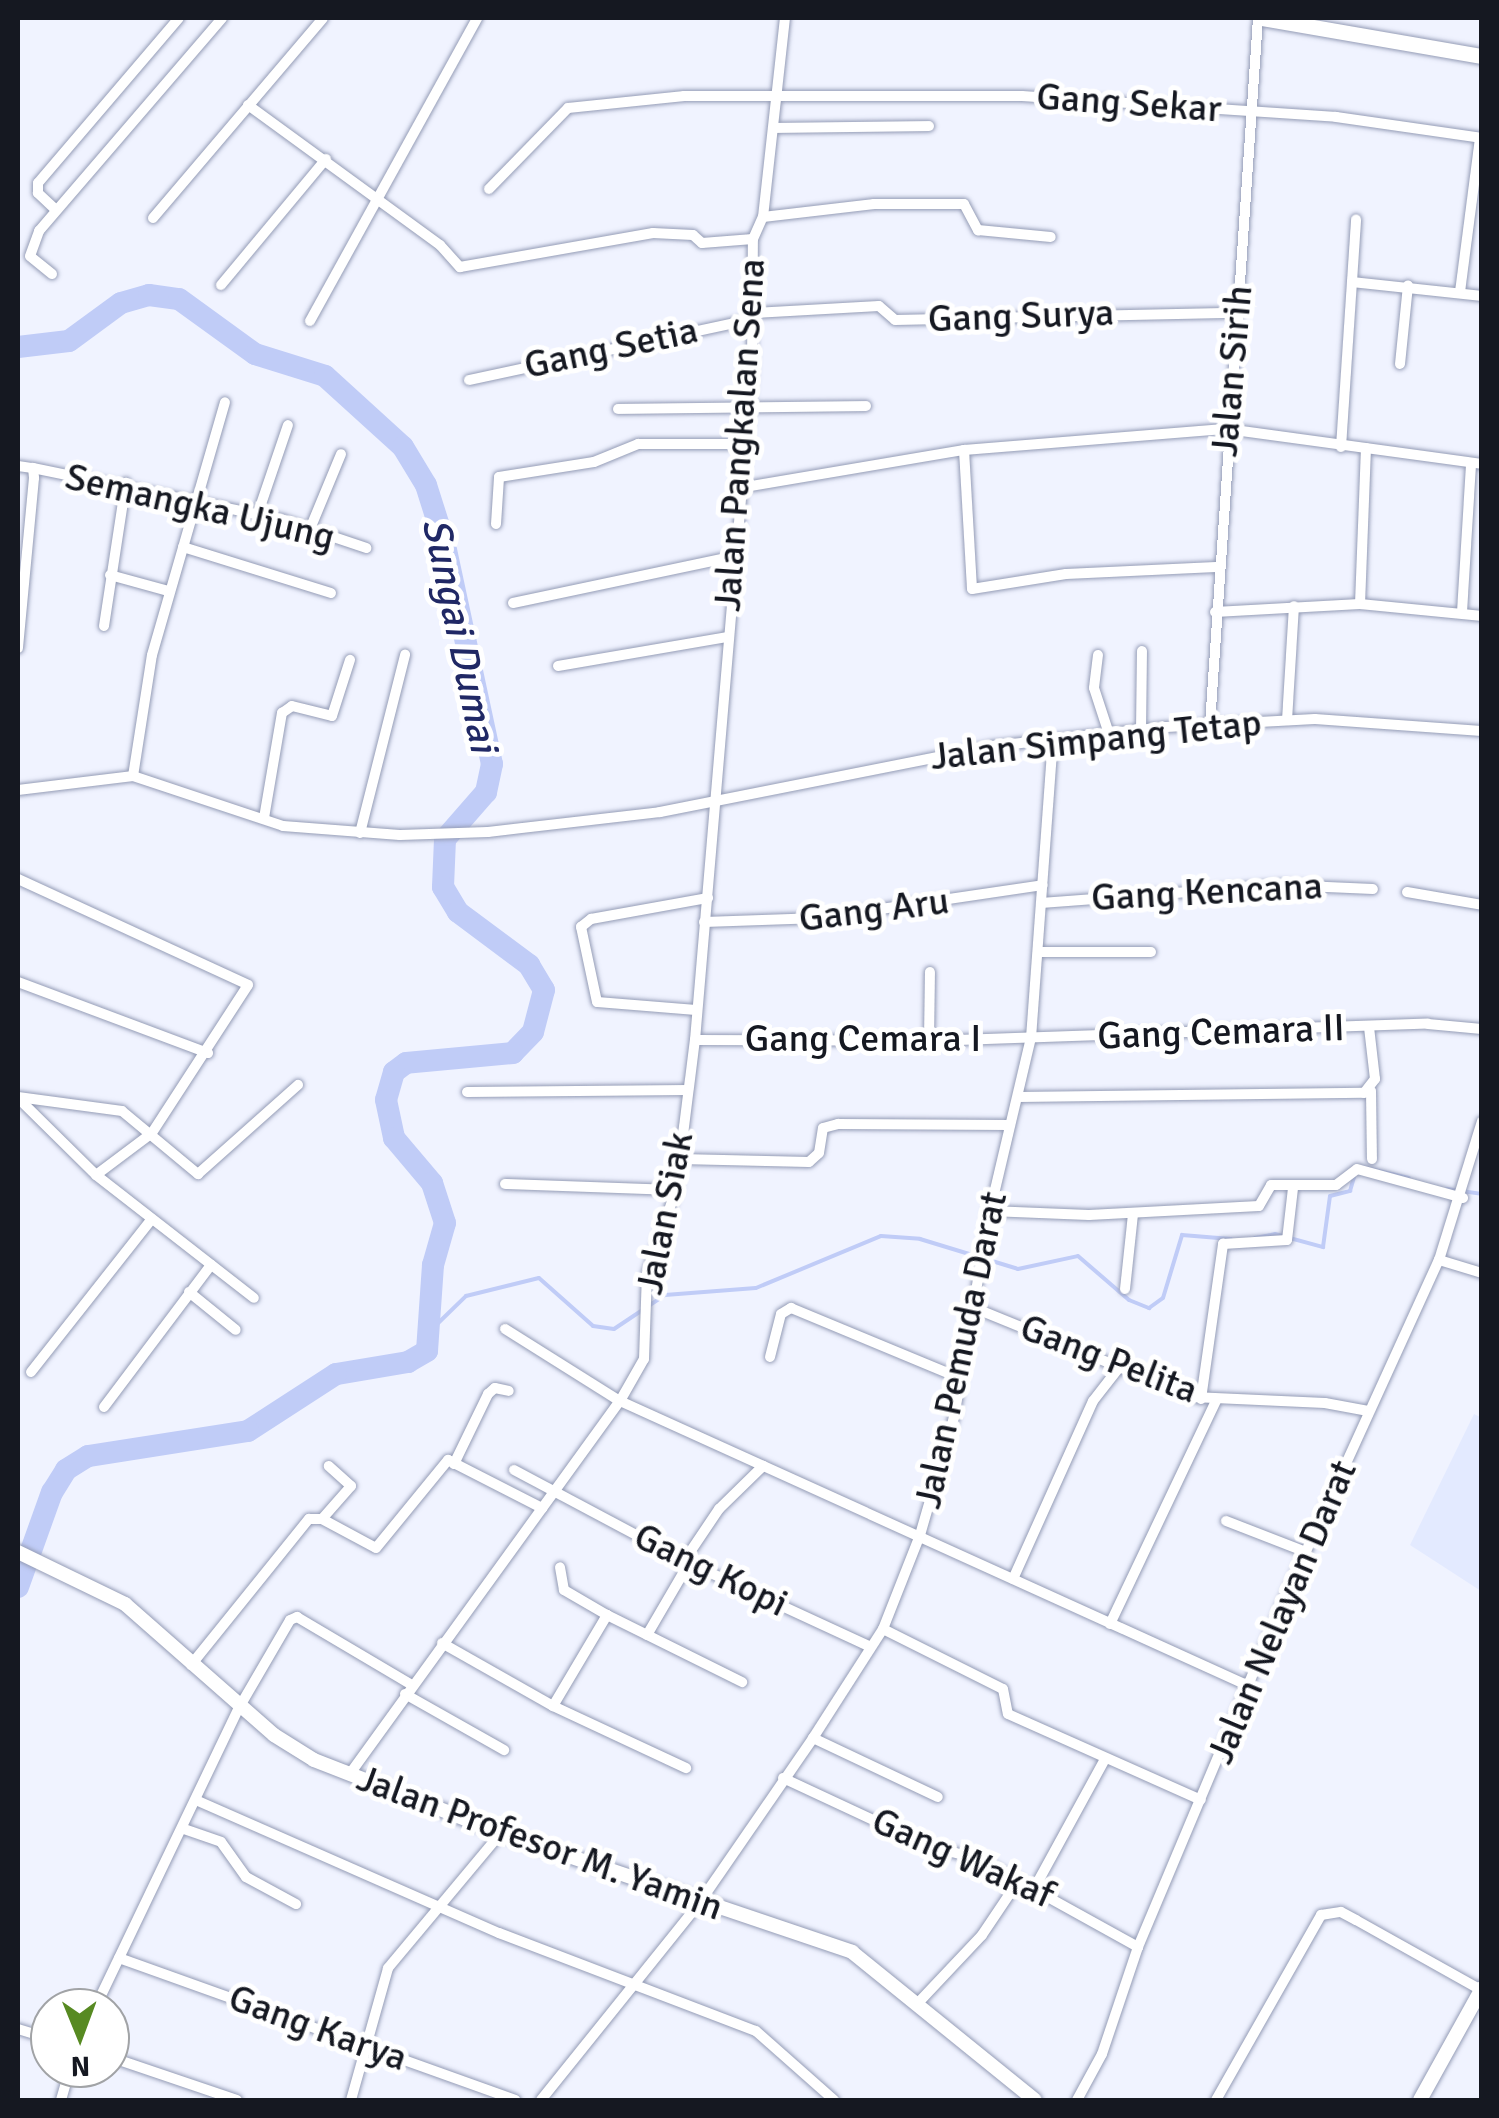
<!DOCTYPE html>
<style>
body{margin:0}
#map{position:relative;width:1499px;height:2118px;overflow:hidden;background:#f0f3ff;font-family:Signika,sans-serif}
div>[style]{position:absolute}
[style*='--x']{left:calc(var(--x)*1px);top:calc(var(--y)*1px);width:calc(var(--w)*1px);rotate:calc(var(--a)*1deg)}
.built>*{inset:0;background:#e3eaff}
.stream>*{height:4px;margin:-2px;padding:0 2px;transform-origin:2px;border-radius:2px;background:#c0ccf7}
.river>*{height:22px;margin:-11px;padding:0 11px;transform-origin:11px;border-radius:11px;background:#c0ccf7}
.roads{filter:drop-shadow(0 0 2px #949cb6) drop-shadow(0 0 2px #949cb6)}
.street>*{height:10px;margin:-5px;padding:0 5px;transform-origin:5px;border-radius:5px;background:#fff}
.secondary>*{height:14px;margin:-7px;padding:0 7px;transform-origin:7px;border-radius:7px;background:#fff}
.primary>*{height:15px;margin:-7.5px;padding:0 7.5px;transform-origin:7.5px;border-radius:7.5px;background:#fff}
span{translate:-50% -50%;white-space:nowrap;text-align:center;line-height:1.15;-webkit-text-stroke:10px #fff;paint-order:stroke}
.street-label{font-size:38px;color:#151821}
.water-label{font-size:40px;color:#202865;font-style:italic}
.frame{position:absolute;inset:0;border:20px solid #151821;pointer-events:none}
.north{position:absolute;left:30px;top:1988px;width:100px;height:100px;box-sizing:border-box;background:#fff;border:2px solid #a1a3a6;border-radius:50%;rotate:179deg;font-size:28px;font-weight:700;line-height:40px;text-align:center;color:#151821}
.north::after{content:'';display:block;margin:auto;width:35px;height:45px;background:#578a22;clip-path:polygon(50% 0,100% 100%,50% 72%,0 100%)}
</style>
<div id="map">
<div class="built">
<div style="clip-path:polygon(1474px 1414px,1482px 1418px,1481px 1591px,1410px 1545px)"></div>
</div>
<div class="stream">
<div style="--x:1361;--y:1167;--w:49;--a:12.9"></div>
<div style="--x:1447;--y:1189;--w:35;--a:8"></div>
<div style="--x:1255;--y:1238;--w:20;--a:-11"></div>
<div style="--x:1275;--y:1234;--w:50;--a:15.2"></div>
<div style="--x:1323;--y:1247;--w:51;--a:-82.2"></div>
<div style="--x:1330;--y:1196;--w:21;--a:-14"></div>
<div style="--x:1350;--y:1191;--w:15;--a:-74"></div>
<div style="--x:431;--y:1330;--w:49;--a:-44.2"></div>
<div style="--x:466;--y:1296;--w:75;--a:-13.9"></div>
<div style="--x:539;--y:1278;--w:72;--a:41.6"></div>
<div style="--x:593;--y:1326;--w:21;--a:8"></div>
<div style="--x:614;--y:1329;--w:61;--a:-33.7"></div>
<div style="--x:665;--y:1295;--w:91;--a:-4.4"></div>
<div style="--x:756;--y:1288;--w:135;--a:-22.6"></div>
<div style="--x:881;--y:1236;--w:39;--a:4"></div>
<div style="--x:920;--y:1239;--w:102;--a:17"></div>
<div style="--x:1018;--y:1269;--w:61;--a:-12.2"></div>
<div style="--x:1078;--y:1256;--w:67;--a:40.8"></div>
<div style="--x:1129;--y:1300;--w:22;--a:22"></div>
<div style="--x:1149;--y:1308;--w:17;--a:-36"></div>
<div style="--x:1163;--y:1298;--w:66;--a:-73.2"></div>
<div style="--x:1182;--y:1235;--w:49;--a:4.7"></div>
</div>
<div class="river">
<div style="--x:18;--y:347;--w:51;--a:-6.7"></div>
<div style="--x:69;--y:341;--w:64;--a:-36.2"></div>
<div style="--x:121;--y:303;--w:29;--a:-16"></div>
<div style="--x:149;--y:295;--w:30;--a:8"></div>
<div style="--x:179;--y:299;--w:94;--a:35.9"></div>
<div style="--x:255;--y:354;--w:73;--a:17.4"></div>
<div style="--x:325;--y:376;--w:105;--a:42.3"></div>
<div style="--x:403;--y:447;--w:44;--a:58.8"></div>
<div style="--x:426;--y:485;--w:63;--a:72.4"></div>
<div style="--x:445;--y:545;--w:224;--a:77.9"></div>
<div style="--x:492;--y:764;--w:29;--a:102"></div>
<div style="--x:486;--y:792;--w:62;--a:131.1"></div>
<div style="--x:445;--y:839;--w:48;--a:92.4"></div>
<div style="--x:443;--y:887;--w:29;--a:59"></div>
<div style="--x:458;--y:912;--w:89;--a:36.7"></div>
<div style="--x:529;--y:965;--w:29;--a:59"></div>
<div style="--x:544;--y:990;--w:43;--a:104.7"></div>
<div style="--x:533;--y:1032;--w:29;--a:134"></div>
<div style="--x:513;--y:1053;--w:107;--a:174.7"></div>
<div style="--x:406;--y:1063;--w:15;--a:143"></div>
<div style="--x:394;--y:1072;--w:29;--a:106"></div>
<div style="--x:386;--y:1100;--w:39;--a:78"></div>
<div style="--x:394;--y:1138;--w:59;--a:49.8"></div>
<div style="--x:432;--y:1183;--w:42;--a:72"></div>
<div style="--x:445;--y:1223;--w:44;--a:105.9"></div>
<div style="--x:433;--y:1265;--w:86;--a:94"></div>
<div style="--x:427;--y:1351;--w:22;--a:150"></div>
<div style="--x:408;--y:1362;--w:73;--a:170.5"></div>
<div style="--x:336;--y:1374;--w:105;--a:147.1"></div>
<div style="--x:248;--y:1431;--w:162;--a:171.1"></div>
<div style="--x:88;--y:1456;--w:26;--a:148"></div>
<div style="--x:66;--y:1470;--w:26;--a:122"></div>
<div style="--x:52;--y:1492;--w:101;--a:109.7"></div>
</div>
<div class="roads">
<div class="street">
<div style="--x:248;--y:105;--w:238;--a:36.1"></div>
<div style="--x:440;--y:245;--w:30;--a:48"></div>
<div style="--x:460;--y:267;--w:196;--a:-10"></div>
<div style="--x:653;--y:233;--w:40;--a:2.9"></div>
<div style="--x:693;--y:235;--w:12;--a:42"></div>
<div style="--x:702;--y:243;--w:51;--a:-4.5"></div>
<div style="--x:776;--y:128;--w:153;--a:-0.7"></div>
<div style="--x:489;--y:189;--w:113;--a:-45.7"></div>
<div style="--x:568;--y:108;--w:117;--a:-5.9"></div>
<div style="--x:684;--y:96;--w:338;--a:0"></div>
<div style="--x:1022;--y:96;--w:315;--a:3.8"></div>
<div style="--x:1336;--y:117;--w:148;--a:8.2"></div>
<div style="--x:56;--y:210;--w:25;--a:-137"></div>
<div style="--x:38;--y:193;--w:10;--a:-90"></div>
<div style="--x:38;--y:183;--w:217;--a:-49.5"></div>
<div style="--x:763;--y:217;--w:112;--a:-6.7"></div>
<div style="--x:874;--y:204;--w:90;--a:0"></div>
<div style="--x:964;--y:204;--w:30;--a:62"></div>
<div style="--x:978;--y:230;--w:73;--a:5.5"></div>
<div style="--x:153;--y:218;--w:262;--a:-49.6"></div>
<div style="--x:52;--y:274;--w:28;--a:-141"></div>
<div style="--x:30;--y:256;--w:27;--a:-70"></div>
<div style="--x:39;--y:231;--w:281;--a:-49.3"></div>
<div style="--x:1352;--y:282;--w:131;--a:6.1"></div>
<div style="--x:221;--y:285;--w:164;--a:-50.2"></div>
<div style="--x:1460;--y:292;--w:155;--a:-82.6"></div>
<div style="--x:754;--y:313;--w:125;--a:-3.2"></div>
<div style="--x:879;--y:306;--w:21;--a:41"></div>
<div style="--x:895;--y:320;--w:341;--a:-1.2"></div>
<div style="--x:310;--y:321;--w:346;--a:-61.1"></div>
<div style="--x:1400;--y:364;--w:79;--a:-84.2"></div>
<div style="--x:469;--y:380;--w:290;--a:-12.1"></div>
<div style="--x:618;--y:409;--w:248;--a:-0.7"></div>
<div style="--x:1341;--y:447;--w:228;--a:-86.2"></div>
<div style="--x:964;--y:450;--w:139;--a:86.7"></div>
<div style="--x:972;--y:589;--w:95;--a:-9.1"></div>
<div style="--x:1066;--y:574;--w:150;--a:-2.7"></div>
<div style="--x:18;--y:466;--w:15;--a:8"></div>
<div style="--x:33;--y:468;--w:10;--a:84"></div>
<div style="--x:34;--y:478;--w:171;--a:95.4"></div>
<div style="--x:33;--y:468;--w:255;--a:11.7"></div>
<div style="--x:283;--y:520;--w:88;--a:18.6"></div>
<div style="--x:739;--y:488;--w:228;--a:-9.6"></div>
<div style="--x:964;--y:450;--w:264;--a:-4.6"></div>
<div style="--x:1227;--y:429;--w:257;--a:7.8"></div>
<div style="--x:257;--y:516;--w:96;--a:-71.2"></div>
<div style="--x:496;--y:524;--w:47;--a:-86.3"></div>
<div style="--x:499;--y:477;--w:96;--a:-9"></div>
<div style="--x:594;--y:462;--w:48;--a:-22.2"></div>
<div style="--x:638;--y:444;--w:103;--a:0"></div>
<div style="--x:310;--y:529;--w:81;--a:-67.5"></div>
<div style="--x:183;--y:547;--w:155;--a:17.3"></div>
<div style="--x:110;--y:575;--w:60;--a:15.4"></div>
<div style="--x:513;--y:603;--w:223;--a:-11.9"></div>
<div style="--x:1360;--y:604;--w:156;--a:-87.8"></div>
<div style="--x:1215;--y:612;--w:145;--a:-3.2"></div>
<div style="--x:1360;--y:604;--w:123;--a:5.6"></div>
<div style="--x:1462;--y:612;--w:149;--a:-86.5"></div>
<div style="--x:104;--y:626;--w:145;--a:-81.3"></div>
<div style="--x:1098;--y:655;--w:33;--a:97"></div>
<div style="--x:1094;--y:688;--w:48;--a:71.9"></div>
<div style="--x:558;--y:666;--w:171;--a:-9.7"></div>
<div style="--x:1287;--y:720;--w:114;--a:-86.5"></div>
<div style="--x:1210;--y:724;--w:708;--a:-86.11"></div>
<div style="--x:1141;--y:731;--w:80;--a:-89.3"></div>
<div style="--x:133;--y:776;--w:122;--a:-81.1"></div>
<div style="--x:152;--y:655;--w:263;--a:-73.9"></div>
<div style="--x:18;--y:790;--w:116;--a:-6.9"></div>
<div style="--x:133;--y:776;--w:158;--a:18.4"></div>
<div style="--x:283;--y:826;--w:117;--a:4.4"></div>
<div style="--x:400;--y:835;--w:88;--a:-2"></div>
<div style="--x:488;--y:832;--w:173;--a:-6.6"></div>
<div style="--x:660;--y:812;--w:340;--a:-11.2"></div>
<div style="--x:994;--y:746;--w:173;--a:-6.3"></div>
<div style="--x:1166;--y:727;--w:149;--a:-3.1"></div>
<div style="--x:1315;--y:719;--w:167;--a:4.1"></div>
<div style="--x:264;--y:818;--w:107;--a:-80.3"></div>
<div style="--x:282;--y:713;--w:12;--a:-35"></div>
<div style="--x:292;--y:706;--w:41;--a:14"></div>
<div style="--x:332;--y:716;--w:59;--a:-72.2"></div>
<div style="--x:360;--y:833;--w:184;--a:-75.8"></div>
<div style="--x:18;--y:879;--w:253;--a:24.7"></div>
<div style="--x:248;--y:985;--w:176;--a:123"></div>
<div style="--x:152;--y:1133;--w:70;--a:143.1"></div>
<div style="--x:1407;--y:892;--w:76;--a:9.8"></div>
<div style="--x:1041;--y:903;--w:241;--a:-4.3"></div>
<div style="--x:1281;--y:885;--w:92;--a:2.5"></div>
<div style="--x:704;--y:922;--w:116;--a:-2"></div>
<div style="--x:820;--y:918;--w:225;--a:-8.4"></div>
<div style="--x:1039;--y:952;--w:112;--a:0"></div>
<div style="--x:18;--y:982;--w:203;--a:20.5"></div>
<div style="--x:696;--y:1010;--w:99;--a:-175.4"></div>
<div style="--x:597;--y:1002;--w:77;--a:-102"></div>
<div style="--x:581;--y:927;--w:13;--a:-39"></div>
<div style="--x:591;--y:919;--w:119;--a:-10.2"></div>
<div style="--x:695;--y:1040;--w:234;--a:0.2"></div>
<div style="--x:929;--y:1041;--w:499;--a:-2"></div>
<div style="--x:1428;--y:1024;--w:54;--a:5.3"></div>
<div style="--x:929;--y:1041;--w:69;--a:-89.2"></div>
<div style="--x:1371;--y:1091;--w:68;--a:89.2"></div>
<div style="--x:467;--y:1092;--w:221;--a:-0.5"></div>
<div style="--x:18;--y:1097;--w:105;--a:7.7"></div>
<div style="--x:122;--y:1111;--w:99;--a:39.7"></div>
<div style="--x:198;--y:1174;--w:134;--a:-41.7"></div>
<div style="--x:1018;--y:1097;--w:346;--a:-0.7"></div>
<div style="--x:1364;--y:1093;--w:18;--a:-52"></div>
<div style="--x:1375;--y:1079;--w:52;--a:-96.6"></div>
<div style="--x:18;--y:1098;--w:110;--a:44.6"></div>
<div style="--x:96;--y:1175;--w:200;--a:37.9"></div>
<div style="--x:680;--y:1159;--w:129;--a:1.3"></div>
<div style="--x:809;--y:1162;--w:13;--a:-42"></div>
<div style="--x:819;--y:1153;--w:25;--a:-81"></div>
<div style="--x:823;--y:1128;--w:16;--a:-15"></div>
<div style="--x:838;--y:1124;--w:171;--a:0.3"></div>
<div style="--x:505;--y:1184;--w:171;--a:2"></div>
<div style="--x:990;--y:1211;--w:99;--a:2.3"></div>
<div style="--x:1089;--y:1215;--w:170;--a:-3"></div>
<div style="--x:1259;--y:1206;--w:24;--a:-60"></div>
<div style="--x:1271;--y:1185;--w:65;--a:0"></div>
<div style="--x:1336;--y:1185;--w:26;--a:-37"></div>
<div style="--x:1357;--y:1169;--w:110;--a:15.3"></div>
<div style="--x:1439;--y:1260;--w:45;--a:16.8"></div>
<div style="--x:1125;--y:1289;--w:75;--a:-83.9"></div>
<div style="--x:189;--y:1292;--w:60;--a:39"></div>
<div style="--x:972;--y:1307;--w:239;--a:22.2"></div>
<div style="--x:1193;--y:1397;--w:132;--a:2.6"></div>
<div style="--x:1325;--y:1403;--w:44;--a:10.5"></div>
<div style="--x:505;--y:1329;--w:136;--a:32.1"></div>
<div style="--x:620;--y:1401;--w:691;--a:24.38"></div>
<div style="--x:770;--y:1357;--w:44;--a:-75.7"></div>
<div style="--x:781;--y:1314;--w:12;--a:-31"></div>
<div style="--x:791;--y:1308;--w:183;--a:22.5"></div>
<div style="--x:31;--y:1372;--w:195;--a:-51.7"></div>
<div style="--x:1201;--y:1399;--w:157;--a:-81.9"></div>
<div style="--x:1223;--y:1244;--w:64;--a:-3.6"></div>
<div style="--x:1287;--y:1240;--w:52;--a:-83.4"></div>
<div style="--x:104;--y:1407;--w:178;--a:-53"></div>
<div style="--x:454;--y:1464;--w:78;--a:-64.1"></div>
<div style="--x:488;--y:1394;--w:9;--a:-41"></div>
<div style="--x:495;--y:1388;--w:14;--a:12"></div>
<div style="--x:514;--y:1470;--w:198;--a:28"></div>
<div style="--x:689;--y:1563;--w:200;--a:24.8"></div>
<div style="--x:322;--y:1519;--w:44;--a:-48.7"></div>
<div style="--x:351;--y:1486;--w:30;--a:-138"></div>
<div style="--x:1226;--y:1521;--w:86;--a:21.2"></div>
<div style="--x:684;--y:1561;--w:63;--a:-56.1"></div>
<div style="--x:719;--y:1509;--w:62;--a:-44.3"></div>
<div style="--x:1013;--y:1579;--w:195;--a:-65.8"></div>
<div style="--x:1093;--y:1401;--w:41;--a:-52"></div>
<div style="--x:607;--y:1615;--w:151;--a:26.4"></div>
<div style="--x:1110;--y:1624;--w:249;--a:-64.6"></div>
<div style="--x:883;--y:1629;--w:134;--a:26.6"></div>
<div style="--x:1003;--y:1689;--w:25;--a:79"></div>
<div style="--x:1008;--y:1714;--w:211;--a:24"></div>
<div style="--x:647;--y:1635;--w:83;--a:-59.7"></div>
<div style="--x:442;--y:1643;--w:128;--a:29.6"></div>
<div style="--x:553;--y:1706;--w:147;--a:25"></div>
<div style="--x:191;--y:1665;--w:188;--a:-51.1"></div>
<div style="--x:309;--y:1519;--w:13;--a:0"></div>
<div style="--x:322;--y:1519;--w:61;--a:28.2"></div>
<div style="--x:376;--y:1548;--w:114;--a:-50.7"></div>
<div style="--x:448;--y:1460;--w:106;--a:27.1"></div>
<div style="--x:405;--y:1694;--w:114;--a:29.5"></div>
<div style="--x:553;--y:1706;--w:106;--a:-59.3"></div>
<div style="--x:607;--y:1615;--w:50;--a:-149.8"></div>
<div style="--x:564;--y:1590;--w:23;--a:-100"></div>
<div style="--x:813;--y:1738;--w:138;--a:25.3"></div>
<div style="--x:349;--y:1775;--w:462;--a:-54.1"></div>
<div style="--x:620;--y:1401;--w:48;--a:-60.3"></div>
<div style="--x:644;--y:1359;--w:85;--a:-88"></div>
<div style="--x:647;--y:1274;--w:89;--a:-71"></div>
<div style="--x:676;--y:1190;--w:151;--a:-82.8"></div>
<div style="--x:695;--y:1040;--w:672;--a:-85.14"></div>
<div style="--x:752;--y:370;--w:131;--a:-89.6"></div>
<div style="--x:753;--y:239;--w:24;--a:-66"></div>
<div style="--x:763;--y:217;--w:200;--a:-83.7"></div>
<div style="--x:783;--y:1778;--w:161;--a:25"></div>
<div style="--x:929;--y:1846;--w:52;--a:14.6"></div>
<div style="--x:979;--y:1859;--w:182;--a:29"></div>
<div style="--x:198;--y:1801;--w:329;--a:23.7"></div>
<div style="--x:499;--y:1933;--w:275;--a:20.9"></div>
<div style="--x:756;--y:2031;--w:104;--a:41.5"></div>
<div style="--x:184;--y:1829;--w:39;--a:19"></div>
<div style="--x:221;--y:1842;--w:43;--a:54.5"></div>
<div style="--x:246;--y:1877;--w:57;--a:28.4"></div>
<div style="--x:1035;--y:1887;--w:146;--a:-61.3"></div>
<div style="--x:119;--y:1958;--w:421;--a:19.7"></div>
<div style="--x:918;--y:2003;--w:93;--a:-46.7"></div>
<div style="--x:982;--y:1935;--w:66;--a:-56.1"></div>
<div style="--x:95;--y:2008;--w:335;--a:-64.4"></div>
<div style="--x:240;--y:1706;--w:99;--a:-59.8"></div>
<div style="--x:290;--y:1620;--w:8;--a:-23"></div>
<div style="--x:297;--y:1617;--w:134;--a:30.6"></div>
<div style="--x:18;--y:2029;--w:34;--a:17"></div>
<div style="--x:110;--y:2057;--w:134;--a:18.7"></div>
<div style="--x:61;--y:2100;--w:33;--a:-74"></div>
<div style="--x:351;--y:2100;--w:137;--a:-74.3"></div>
<div style="--x:388;--y:1968;--w:176;--a:-50.1"></div>
<div style="--x:541;--y:2100;--w:254;--a:-51.2"></div>
<div style="--x:700;--y:1902;--w:199;--a:-55.4"></div>
<div style="--x:813;--y:1738;--w:130;--a:-57.3"></div>
<div style="--x:883;--y:1629;--w:101;--a:-68.5"></div>
<div style="--x:920;--y:1535;--w:123;--a:-73.9"></div>
<div style="--x:954;--y:1417;--w:209;--a:-80.1"></div>
<div style="--x:990;--y:1211;--w:178;--a:-76.7"></div>
<div style="--x:1031;--y:1038;--w:299;--a:-85.8"></div>
<div style="--x:1077;--y:2100;--w:52;--a:-61.5"></div>
<div style="--x:1102;--y:2054;--w:113;--a:-71.4"></div>
<div style="--x:1138;--y:1947;--w:372;--a:-67.2"></div>
<div style="--x:1282;--y:1604;--w:378;--a:-65.5"></div>
<div style="--x:1439;--y:1260;--w:145;--a:-72.8"></div>
<div style="--x:1216;--y:2100;--w:213;--a:-60.4"></div>
<div style="--x:1321;--y:1915;--w:20;--a:-9"></div>
<div style="--x:1341;--y:1912;--w:17;--a:28"></div>
<div style="--x:1356;--y:1920;--w:143;--a:29.2"></div>
</div>
<div class="secondary">
<div style="--x:18;--y:1552;--w:119;--a:25.9"></div>
<div style="--x:125;--y:1604;--w:198;--a:41.3"></div>
<div style="--x:274;--y:1735;--w:47;--a:32"></div>
<div style="--x:314;--y:1760;--w:201;--a:21.3"></div>
<div style="--x:501;--y:1833;--w:371;--a:18.7"></div>
<div style="--x:852;--y:1952;--w:235;--a:39"></div>
<div style="--x:1420;--y:2100;--w:128;--a:-61"></div>
</div>
<div class="primary">
<div style="--x:1261;--y:18;--w:224;--a:9.8"></div>
</div>
</div>
<div class="street-label">
<span style="left:1129px;top:103px;rotate:4deg">Gang Sekar</span>
<span style="left:1021px;top:316px;rotate:-2deg">Gang Surya</span>
<span style="left:611px;top:348px;rotate:-12deg">Gang Setia</span>
<span style="left:1232px;top:371px;rotate:-85deg">Jalan Sirih</span>
<span style="left:740px;top:435px;rotate:-86deg">Jalan Pangkalan Sena</span>
<span style="left:200px;top:507px;rotate:13deg">Semangka Ujung</span>
<span style="left:1096px;top:740px;rotate:-6deg">Jalan Simpang Tetap</span>
<span style="left:1207px;top:892px;rotate:-3deg">Gang Kencana</span>
<span style="left:874px;top:910px;rotate:-7deg">Gang Aru</span>
<span style="left:1221px;top:1032px;rotate:-2deg">Gang Cemara II</span>
<span style="left:863px;top:1039px">Gang Cemara I</span>
<span style="left:665px;top:1213px;rotate:-79deg">Jalan Siak</span>
<span style="left:961px;top:1350px;rotate:-78deg">Jalan Pemuda Darat</span>
<span style="left:1109px;top:1359px;rotate:21deg">Gang Pelita</span>
<span style="left:711px;top:1570px;rotate:26deg">Gang Kopi</span>
<span style="left:1282px;top:1612px;rotate:-67deg">Jalan Nelayan Darat</span>
<span style="left:540px;top:1843px;rotate:20deg">Jalan Profesor M. Yamin</span>
<span style="left:963px;top:1858px;rotate:24deg">Gang Wakaf</span>
<span style="left:318px;top:2028px;rotate:20deg">Gang Karya</span>
</div>
<div class="water-label">
<span style="left:460px;top:635px;rotate:78deg">Sungai Dumai</span>
</div>
<div class="frame"></div>
<div class="north">N</div>
</div>
